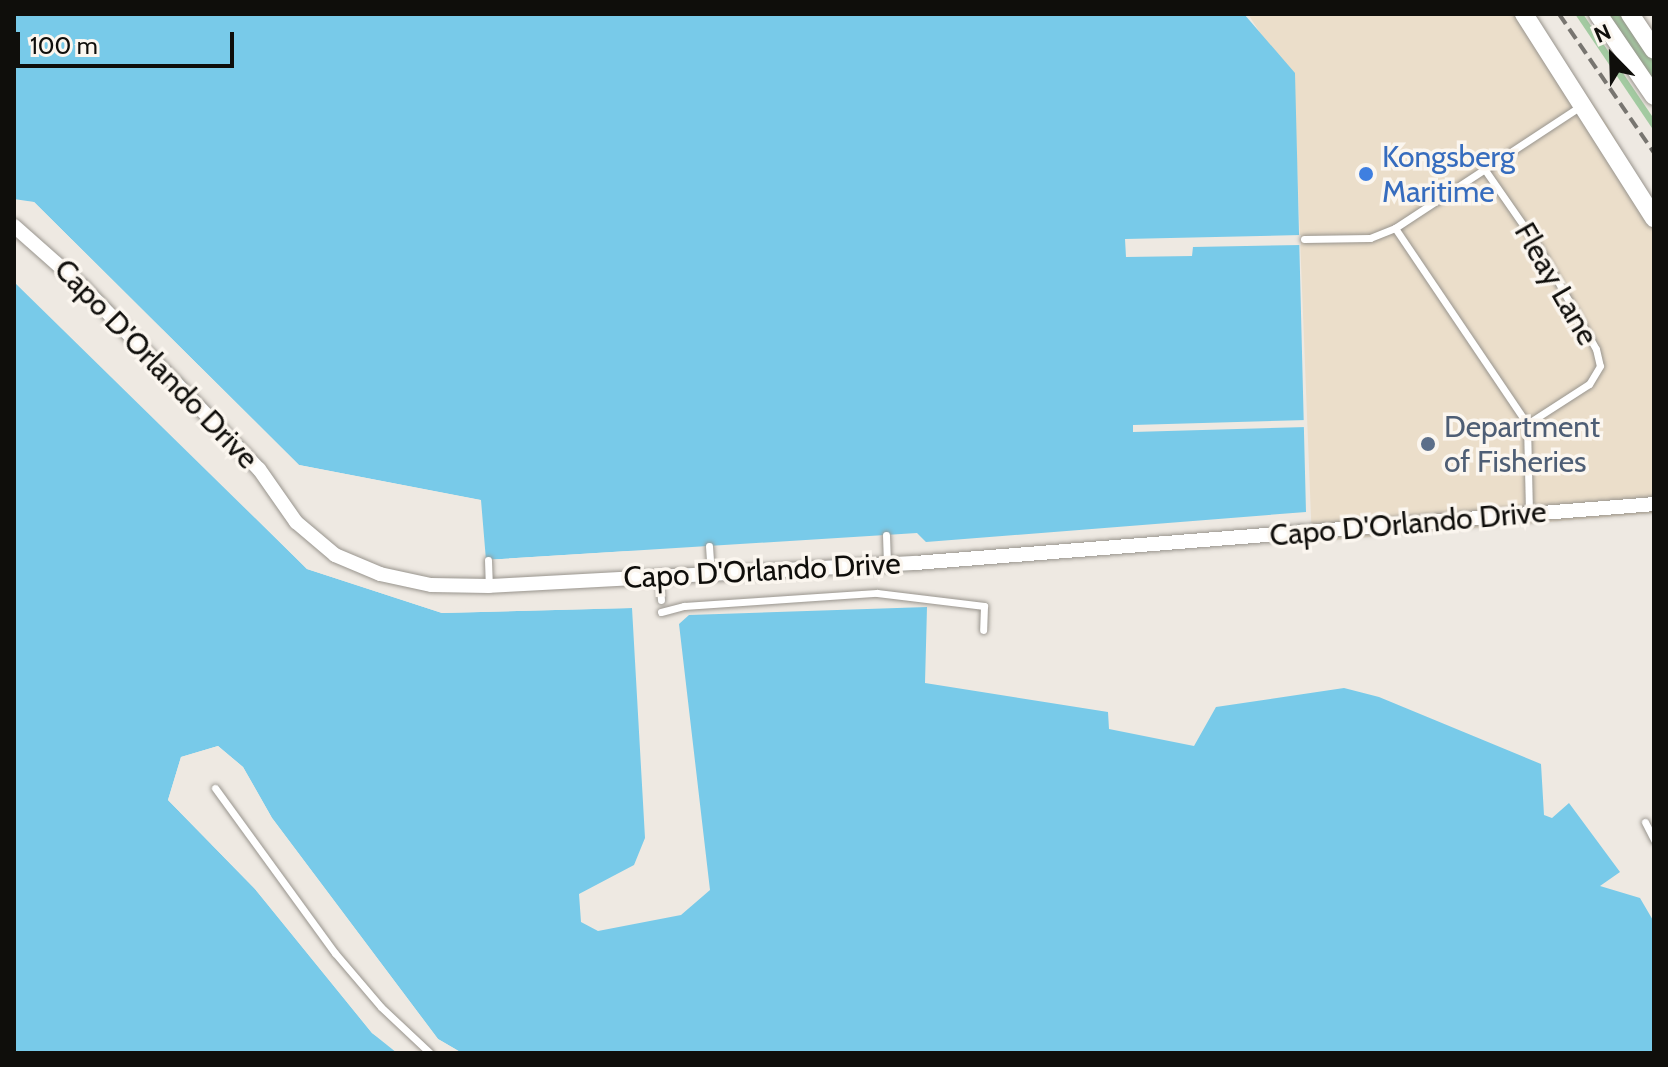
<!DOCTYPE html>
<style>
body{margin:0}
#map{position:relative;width:1668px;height:1067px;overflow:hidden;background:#eee9e2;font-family:Cabin,sans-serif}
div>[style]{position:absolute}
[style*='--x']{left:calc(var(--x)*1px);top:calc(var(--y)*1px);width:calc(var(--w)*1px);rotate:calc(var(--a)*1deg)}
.commercial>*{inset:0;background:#ebdeca}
.green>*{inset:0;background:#a3caa1}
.water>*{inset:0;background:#78cae9}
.pier>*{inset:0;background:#eee9e2}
.roads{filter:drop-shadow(0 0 2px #98948d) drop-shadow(0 0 2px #98948d)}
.lane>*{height:7px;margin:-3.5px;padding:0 3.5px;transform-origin:3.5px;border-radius:3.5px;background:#fff}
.street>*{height:14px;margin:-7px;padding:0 7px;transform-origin:7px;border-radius:7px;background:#fff}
.secondary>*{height:18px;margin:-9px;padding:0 9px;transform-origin:9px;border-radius:9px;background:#fff}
.rail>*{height:4px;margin-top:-2px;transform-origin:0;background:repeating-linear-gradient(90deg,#787570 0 12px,transparent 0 18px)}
.dots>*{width:22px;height:22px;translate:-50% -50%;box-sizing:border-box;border:4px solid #fbf6ef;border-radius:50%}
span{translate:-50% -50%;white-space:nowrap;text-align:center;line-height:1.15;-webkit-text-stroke:7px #fbf6ef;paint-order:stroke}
.shop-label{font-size:30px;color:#366cbe}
.left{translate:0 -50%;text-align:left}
.street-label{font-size:30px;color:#0f0e0b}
.service-label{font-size:30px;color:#4e5e75}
.frame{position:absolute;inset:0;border:16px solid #0f0e0b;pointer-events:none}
.north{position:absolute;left:1572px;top:16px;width:80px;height:80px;-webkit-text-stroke:6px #fbf6ef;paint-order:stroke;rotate:337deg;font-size:22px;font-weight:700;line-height:32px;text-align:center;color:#0f0e0b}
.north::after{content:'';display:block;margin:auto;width:28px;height:36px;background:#0f0e0b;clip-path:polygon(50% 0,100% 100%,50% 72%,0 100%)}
.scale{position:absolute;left:16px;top:32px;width:218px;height:36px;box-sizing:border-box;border:4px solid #0f0e0b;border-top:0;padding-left:10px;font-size:24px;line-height:28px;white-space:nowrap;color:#0f0e0b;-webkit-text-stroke:6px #fbf6ef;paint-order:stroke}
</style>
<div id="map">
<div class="commercial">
<div style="clip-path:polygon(1248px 14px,1531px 14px,1608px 126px,1654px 207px,1654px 513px,1312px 542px,1294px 86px)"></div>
</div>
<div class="green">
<div style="clip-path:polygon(1575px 14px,1583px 14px,1598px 36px,1654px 119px,1654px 131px)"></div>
<div style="clip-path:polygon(1607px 14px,1627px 14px,1654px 55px,1654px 88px)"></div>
</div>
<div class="water">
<div style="clip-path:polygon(14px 14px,1244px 14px,1295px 73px,1306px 512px,926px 542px,917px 533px,484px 560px,480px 500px,299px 465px,34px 202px,14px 201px)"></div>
<div style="clip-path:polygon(14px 282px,307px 569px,442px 613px,632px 608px,645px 838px,634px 865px,579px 894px,581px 922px,598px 931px,681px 915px,710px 890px,679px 624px,689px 615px,927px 607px,925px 683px,1108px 712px,1109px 729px,1194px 746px,1216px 707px,1344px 688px,1379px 697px,1541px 764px,1544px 815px,1552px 818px,1569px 803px,1620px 872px,1600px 886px,1640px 898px,1654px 922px,1654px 1053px,462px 1053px,438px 1039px,272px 818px,243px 767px,218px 746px,181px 757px,168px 800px,255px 889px,372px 1033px,397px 1053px,14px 1053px)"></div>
</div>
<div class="pier">
<div style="clip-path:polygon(14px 199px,34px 202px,299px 465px,481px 500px,486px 560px,629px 551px,629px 555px,483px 564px,477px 503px,297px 468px,32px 206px,14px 205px)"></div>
<div style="clip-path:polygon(1301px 235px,1301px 245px,1193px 247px,1192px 256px,1126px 257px,1125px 239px)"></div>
<div style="clip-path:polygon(14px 278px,310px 565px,443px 609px,632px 608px,442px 613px,307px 569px)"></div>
<div style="clip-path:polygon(1307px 420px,1307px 427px,1133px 432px,1133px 425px)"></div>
<div style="clip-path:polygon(218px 746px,243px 767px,272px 818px,438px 1039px,462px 1053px,435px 1041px,268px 821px,240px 770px,217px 751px,184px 760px,172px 799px,258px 886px,375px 1030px,401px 1053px,372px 1033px,255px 889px,168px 800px,181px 757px)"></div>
</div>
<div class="roads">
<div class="lane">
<div style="--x:1485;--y:170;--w:95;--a:55.3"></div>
<div style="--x:1539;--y:248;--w:116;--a:60.6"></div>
<div style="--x:1596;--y:349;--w:17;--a:77"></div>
<div style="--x:1600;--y:366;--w:21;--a:121"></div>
<div style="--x:1589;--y:384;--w:74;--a:147.2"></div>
<div style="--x:1527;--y:424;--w:90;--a:88.7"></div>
<div style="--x:1395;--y:228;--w:236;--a:56"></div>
<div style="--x:1304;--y:239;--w:66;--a:-0.9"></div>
<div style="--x:1370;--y:238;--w:27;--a:-22"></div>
<div style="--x:1395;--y:228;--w:224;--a:-33.3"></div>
<div style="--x:886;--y:535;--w:29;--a:88"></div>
<div style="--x:709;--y:546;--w:28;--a:86"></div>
<div style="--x:488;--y:560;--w:25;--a:88"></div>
<div style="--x:659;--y:577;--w:23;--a:85"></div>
<div style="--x:661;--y:612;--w:24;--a:-15"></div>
<div style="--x:684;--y:606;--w:193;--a:-3.9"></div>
<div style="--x:877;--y:593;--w:108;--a:6.9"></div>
<div style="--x:984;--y:606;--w:24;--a:92"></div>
<div style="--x:215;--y:788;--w:204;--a:54"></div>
<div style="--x:335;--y:953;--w:71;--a:49.6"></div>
<div style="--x:381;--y:1007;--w:67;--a:43.2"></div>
<div style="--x:1645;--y:822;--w:20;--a:63"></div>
</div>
<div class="street">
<div style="--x:14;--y:226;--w:92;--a:41.5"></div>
<div style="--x:83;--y:287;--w:253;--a:46"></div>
<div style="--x:259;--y:469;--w:65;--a:55.1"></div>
<div style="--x:296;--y:522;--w:51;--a:40.2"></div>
<div style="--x:335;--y:555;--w:49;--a:22.9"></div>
<div style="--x:380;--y:574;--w:52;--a:12.2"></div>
<div style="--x:431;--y:585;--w:58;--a:1"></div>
<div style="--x:489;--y:586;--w:427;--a:-3.1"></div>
<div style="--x:915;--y:563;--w:741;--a:-4.56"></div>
</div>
<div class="secondary">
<div style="--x:1524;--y:14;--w:242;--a:57.5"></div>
<div style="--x:1598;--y:14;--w:99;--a:55.7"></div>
<div style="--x:1630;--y:14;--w:43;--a:56.3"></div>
</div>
</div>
<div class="rail">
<div style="--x:1559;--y:14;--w:168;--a:55.6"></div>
</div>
<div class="dots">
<div style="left:1366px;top:174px;background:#3f7fe0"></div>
<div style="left:1428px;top:444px;background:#5c6f8a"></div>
</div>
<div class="shop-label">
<span class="left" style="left:1382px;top:174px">Kongsberg<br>Maritime</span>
</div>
<div class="street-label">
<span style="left:1556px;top:284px;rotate:60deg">Fleay Lane</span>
<span style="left:156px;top:364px;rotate:46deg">Capo D'Orlando Drive</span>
<span style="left:1408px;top:524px;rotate:-5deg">Capo D'Orlando Drive</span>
<span style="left:762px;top:571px;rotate:-3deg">Capo D'Orlando Drive</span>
</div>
<div class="service-label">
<span class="left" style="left:1444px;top:444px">Department<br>of Fisheries</span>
</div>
<div class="frame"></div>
<div class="north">N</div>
<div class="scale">100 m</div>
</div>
